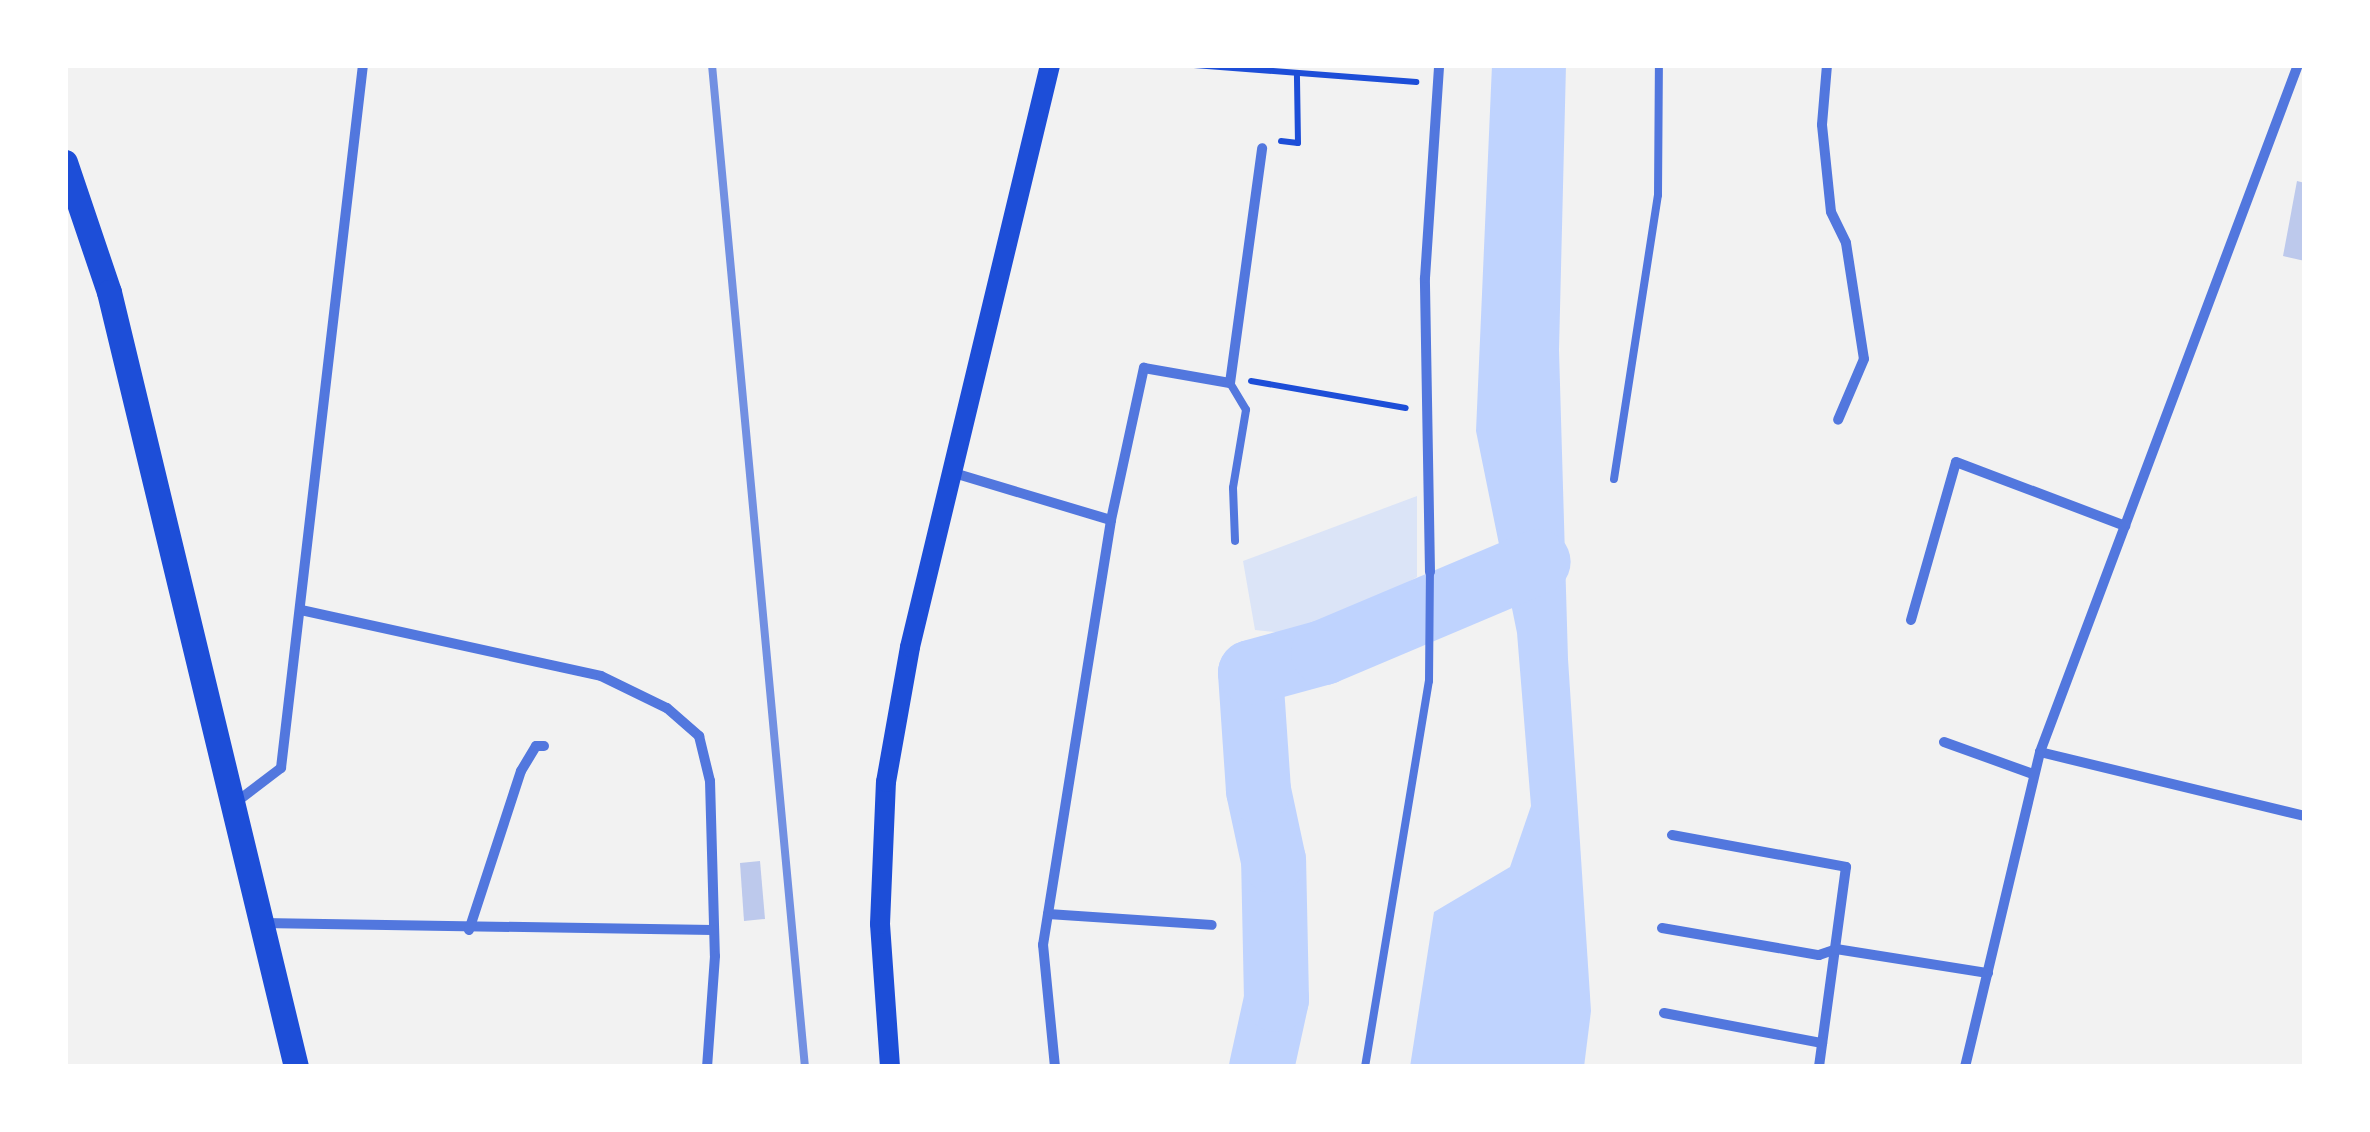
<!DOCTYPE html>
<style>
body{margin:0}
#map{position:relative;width:2370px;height:1132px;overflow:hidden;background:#f2f2f2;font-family:Lato,sans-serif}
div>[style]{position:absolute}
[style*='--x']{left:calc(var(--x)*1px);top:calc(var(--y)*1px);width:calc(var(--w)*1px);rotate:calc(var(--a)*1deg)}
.green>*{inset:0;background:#dbe4f7}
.water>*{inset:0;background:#bfd3fe}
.river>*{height:65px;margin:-32.5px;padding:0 32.5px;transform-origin:32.5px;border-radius:32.5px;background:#bfd3fe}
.building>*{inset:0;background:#bdc9ec}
.path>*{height:6px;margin:-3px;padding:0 3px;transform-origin:3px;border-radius:3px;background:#1d4ed8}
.service>*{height:8px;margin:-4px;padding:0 4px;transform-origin:4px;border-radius:4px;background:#5277de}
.minor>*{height:10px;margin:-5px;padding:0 5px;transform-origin:5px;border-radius:5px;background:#5277de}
.secondary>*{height:20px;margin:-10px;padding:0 10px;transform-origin:10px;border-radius:10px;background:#1d4ed8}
.trunk>*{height:25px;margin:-12.5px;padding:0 12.5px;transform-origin:12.5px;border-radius:12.5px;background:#1d4ed8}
.rail>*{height:8px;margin:-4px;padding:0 4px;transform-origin:4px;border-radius:4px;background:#7290e2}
span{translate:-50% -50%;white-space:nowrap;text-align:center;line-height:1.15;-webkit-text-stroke:8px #fff;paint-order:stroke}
.frame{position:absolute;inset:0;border:68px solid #fff;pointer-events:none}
</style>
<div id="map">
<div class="green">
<div style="clip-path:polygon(1417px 496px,1417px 577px,1314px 636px,1255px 630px,1243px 561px)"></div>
</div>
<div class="water">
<div style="clip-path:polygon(1492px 65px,1566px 65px,1559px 350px,1568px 659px,1591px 1011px,1584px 1067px,1410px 1067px,1434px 912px,1510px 867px,1531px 806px,1517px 633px,1476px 431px)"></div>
</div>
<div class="river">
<div style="--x:1261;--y:1067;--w:70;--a:-77.6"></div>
<div style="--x:1276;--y:999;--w:139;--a:-91.2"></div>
<div style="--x:1273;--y:860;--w:72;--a:-102.1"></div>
<div style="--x:1258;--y:790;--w:118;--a:-93.9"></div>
<div style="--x:1250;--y:672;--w:76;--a:-15.3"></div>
<div style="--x:1323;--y:652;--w:233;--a:-22.9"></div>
</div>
<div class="building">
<div style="clip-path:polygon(2297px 181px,2305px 183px,2305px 261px,2283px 256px)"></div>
<div style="clip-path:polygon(760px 861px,765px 919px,744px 921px,740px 863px)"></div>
</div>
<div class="path">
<div style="--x:1194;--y:65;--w:223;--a:4.4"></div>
<div style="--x:1281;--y:141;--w:17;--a:7"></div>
<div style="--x:1298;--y:143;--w:67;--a:-90.9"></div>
<div style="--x:1251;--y:381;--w:157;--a:9.9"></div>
</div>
<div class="service">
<div style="--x:1230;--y:383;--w:31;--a:59"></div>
<div style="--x:1246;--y:410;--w:79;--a:99.5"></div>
<div style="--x:1233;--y:488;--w:53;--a:87.8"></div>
<div style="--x:1614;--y:479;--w:287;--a:-81.2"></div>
<div style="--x:1658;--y:195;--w:130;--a:-89.6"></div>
<div style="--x:1365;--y:1067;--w:391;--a:-80.6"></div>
<div style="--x:1429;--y:681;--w:109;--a:-89.5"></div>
</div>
<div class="minor">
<div style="--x:1827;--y:65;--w:60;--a:94.8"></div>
<div style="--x:1822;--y:125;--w:87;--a:84.1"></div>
<div style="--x:1831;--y:212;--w:34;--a:64"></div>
<div style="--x:1846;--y:243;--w:117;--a:81.2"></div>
<div style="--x:1864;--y:359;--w:66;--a:113.1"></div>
<div style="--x:954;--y:473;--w:164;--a:16.7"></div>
<div style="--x:1430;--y:572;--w:294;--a:-91"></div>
<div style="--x:1425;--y:278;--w:213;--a:-86.2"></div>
<div style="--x:301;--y:610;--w:307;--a:12.4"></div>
<div style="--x:601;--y:676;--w:73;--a:25.9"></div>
<div style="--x:667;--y:708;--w:43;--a:41.2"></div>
<div style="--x:699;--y:736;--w:46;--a:76.3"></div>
<div style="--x:710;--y:781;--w:175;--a:88.4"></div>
<div style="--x:715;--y:956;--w:111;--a:94.1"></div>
<div style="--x:1911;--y:620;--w:164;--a:-74.1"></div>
<div style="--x:1956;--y:462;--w:181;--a:20.7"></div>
<div style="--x:1944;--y:742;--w:95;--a:19.8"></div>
<div style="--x:2040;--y:752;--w:273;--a:13.6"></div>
<div style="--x:235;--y:803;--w:58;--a:-37.3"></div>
<div style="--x:281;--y:768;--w:708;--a:-83.35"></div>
<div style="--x:1672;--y:835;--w:177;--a:10.4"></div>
<div style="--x:1846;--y:867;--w:202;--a:97.7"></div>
<div style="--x:1048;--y:914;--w:164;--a:3.8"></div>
<div style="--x:262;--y:923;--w:451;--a:0.9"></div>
<div style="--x:1662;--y:928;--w:159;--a:9.8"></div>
<div style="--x:1819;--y:955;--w:18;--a:-19"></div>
<div style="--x:1836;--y:949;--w:154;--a:9"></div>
<div style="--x:469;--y:930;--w:167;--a:-71.9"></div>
<div style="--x:521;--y:771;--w:29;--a:-59"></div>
<div style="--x:536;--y:746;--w:8;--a:0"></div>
<div style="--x:1664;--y:1013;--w:161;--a:10.8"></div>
<div style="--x:1055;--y:1067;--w:123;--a:-95.6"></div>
<div style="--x:1043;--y:945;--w:430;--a:-80.9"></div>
<div style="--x:1111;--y:520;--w:156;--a:-77.8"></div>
<div style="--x:1144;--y:368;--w:87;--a:9.9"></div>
<div style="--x:1230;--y:383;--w:237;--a:-82.2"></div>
<div style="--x:1965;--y:1067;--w:324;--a:-76.6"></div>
<div style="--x:2040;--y:752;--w:734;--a:-69.42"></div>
</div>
<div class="secondary">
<div style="--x:890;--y:1067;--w:143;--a:-94"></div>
<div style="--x:880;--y:924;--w:142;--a:-87.6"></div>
<div style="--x:886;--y:782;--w:137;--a:-79.9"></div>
<div style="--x:910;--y:647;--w:599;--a:-76.47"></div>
</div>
<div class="trunk">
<div style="--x:65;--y:162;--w:137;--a:71.3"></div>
<div style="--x:109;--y:292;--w:797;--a:76.43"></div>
</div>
<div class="rail">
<div style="--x:712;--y:65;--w:1006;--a:84.7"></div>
</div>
<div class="frame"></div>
</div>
